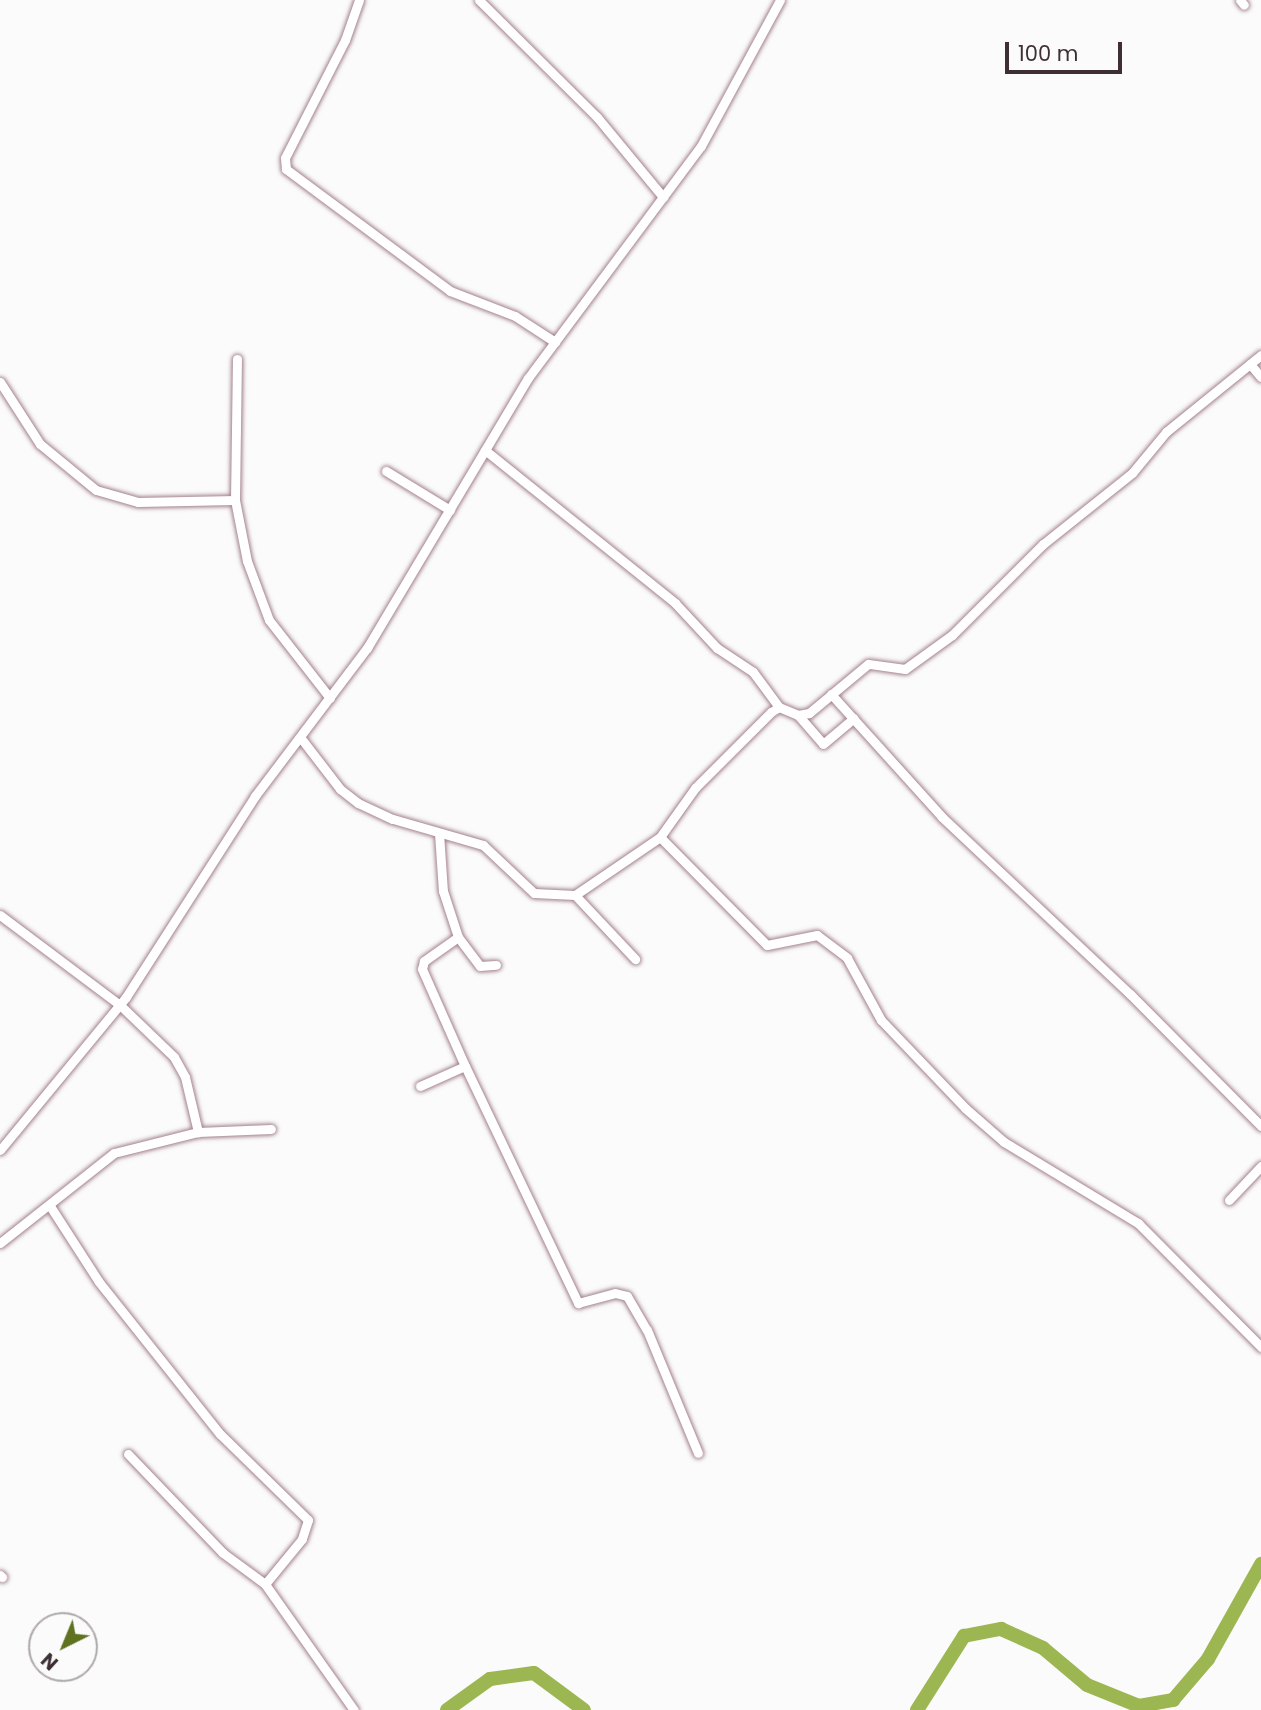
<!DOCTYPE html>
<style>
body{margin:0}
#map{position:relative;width:1261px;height:1710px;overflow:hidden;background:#fbfbfb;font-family:Poppins,sans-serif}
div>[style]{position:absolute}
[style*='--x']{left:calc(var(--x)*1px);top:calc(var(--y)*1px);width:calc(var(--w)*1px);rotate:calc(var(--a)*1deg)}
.river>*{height:14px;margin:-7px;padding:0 7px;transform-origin:7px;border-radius:7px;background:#9cb652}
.roads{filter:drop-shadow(0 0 2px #a3818d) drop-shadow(0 0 2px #a3818d)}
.minor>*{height:9px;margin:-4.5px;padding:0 4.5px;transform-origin:4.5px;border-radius:4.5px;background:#fff}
span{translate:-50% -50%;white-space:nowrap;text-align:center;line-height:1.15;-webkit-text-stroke:7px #fbfbfb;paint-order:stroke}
.north{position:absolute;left:28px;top:1612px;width:70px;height:70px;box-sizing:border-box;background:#fbfbfb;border:2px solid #afa9ab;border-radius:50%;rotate:223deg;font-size:19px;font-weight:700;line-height:28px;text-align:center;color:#3e2f34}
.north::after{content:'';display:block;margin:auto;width:24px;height:32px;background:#5f7220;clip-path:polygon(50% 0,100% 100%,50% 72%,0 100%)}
.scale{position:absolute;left:1005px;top:42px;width:117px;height:32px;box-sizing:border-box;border:4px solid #3e2f34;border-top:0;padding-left:9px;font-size:21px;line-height:24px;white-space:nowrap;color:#3e2f34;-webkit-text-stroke:5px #fbfbfb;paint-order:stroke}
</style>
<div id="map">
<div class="river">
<div style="--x:447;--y:1710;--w:53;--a:-35.8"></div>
<div style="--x:490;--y:1679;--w:44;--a:-7.8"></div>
<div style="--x:534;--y:1673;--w:62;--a:36.5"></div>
<div style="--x:917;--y:1710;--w:88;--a:-57.6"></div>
<div style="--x:964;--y:1636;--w:38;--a:-11"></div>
<div style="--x:1001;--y:1629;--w:46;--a:24.3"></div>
<div style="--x:1043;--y:1648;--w:57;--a:40.1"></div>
<div style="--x:1087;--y:1685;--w:56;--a:22"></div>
<div style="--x:1139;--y:1706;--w:35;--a:-10"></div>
<div style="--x:1173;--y:1700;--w:54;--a:-49.5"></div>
<div style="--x:1208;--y:1659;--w:109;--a:-60.8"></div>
</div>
<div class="roads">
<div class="minor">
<div style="--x:359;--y:0;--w:42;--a:109.3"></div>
<div style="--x:345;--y:40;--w:132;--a:117"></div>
<div style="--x:285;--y:158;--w:11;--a:85"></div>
<div style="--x:286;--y:169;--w:204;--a:36.6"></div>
<div style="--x:450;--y:291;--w:70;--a:21"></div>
<div style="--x:515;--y:316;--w:48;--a:33"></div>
<div style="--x:479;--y:0;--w:166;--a:44.8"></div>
<div style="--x:597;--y:117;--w:104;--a:50.5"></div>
<div style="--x:1240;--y:0;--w:6;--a:51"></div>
<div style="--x:1261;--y:355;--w:122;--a:141"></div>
<div style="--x:1166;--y:432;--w:53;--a:129.7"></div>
<div style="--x:1132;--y:473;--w:114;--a:141.4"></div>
<div style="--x:1043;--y:544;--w:129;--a:135"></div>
<div style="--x:952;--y:635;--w:58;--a:144.1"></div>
<div style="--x:905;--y:669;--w:37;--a:-172"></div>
<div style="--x:868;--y:664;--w:77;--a:140.3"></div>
<div style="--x:809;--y:713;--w:11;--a:170"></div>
<div style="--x:798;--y:715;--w:21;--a:-157"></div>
<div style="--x:779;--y:707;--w:9;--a:148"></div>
<div style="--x:771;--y:712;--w:107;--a:135"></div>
<div style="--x:695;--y:788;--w:60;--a:125.5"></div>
<div style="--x:660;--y:837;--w:152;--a:45.3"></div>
<div style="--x:767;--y:945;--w:51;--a:-11.3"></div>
<div style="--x:817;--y:935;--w:38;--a:37"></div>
<div style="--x:847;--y:958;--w:71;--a:61.3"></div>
<div style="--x:881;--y:1020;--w:122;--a:46.3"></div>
<div style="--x:965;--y:1108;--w:52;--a:41.1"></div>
<div style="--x:1004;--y:1142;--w:157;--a:31.2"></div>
<div style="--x:1138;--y:1223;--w:175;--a:45.2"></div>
<div style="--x:1250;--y:364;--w:17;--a:50"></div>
<div style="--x:0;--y:382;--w:74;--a:57.2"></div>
<div style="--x:40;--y:444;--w:72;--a:39.4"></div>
<div style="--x:96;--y:490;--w:44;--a:15.9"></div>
<div style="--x:138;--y:502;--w:97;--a:-1.2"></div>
<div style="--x:235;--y:500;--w:62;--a:78.9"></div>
<div style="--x:247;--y:561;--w:63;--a:69.6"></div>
<div style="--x:269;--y:620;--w:99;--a:52"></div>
<div style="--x:485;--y:450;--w:244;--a:38.8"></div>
<div style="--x:675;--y:603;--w:62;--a:47"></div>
<div style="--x:717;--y:648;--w:43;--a:33.7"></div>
<div style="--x:753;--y:672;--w:44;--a:53.4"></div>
<div style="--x:386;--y:471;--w:75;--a:31.4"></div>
<div style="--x:235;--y:500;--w:141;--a:-89.2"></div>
<div style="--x:831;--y:694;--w:166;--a:47.9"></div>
<div style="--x:942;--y:817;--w:258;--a:43.3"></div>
<div style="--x:1130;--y:994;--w:186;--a:45.2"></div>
<div style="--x:798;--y:715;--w:38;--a:49"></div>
<div style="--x:823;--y:744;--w:40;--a:-40"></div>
<div style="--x:300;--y:737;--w:66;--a:52.4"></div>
<div style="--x:340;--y:789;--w:23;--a:38"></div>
<div style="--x:358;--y:803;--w:38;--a:25"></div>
<div style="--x:393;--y:819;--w:94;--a:16.1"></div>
<div style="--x:483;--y:845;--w:70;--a:43.3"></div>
<div style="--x:534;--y:893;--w:41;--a:2.8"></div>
<div style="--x:575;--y:895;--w:103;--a:-34.3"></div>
<div style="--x:439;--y:833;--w:58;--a:86.1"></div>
<div style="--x:443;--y:891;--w:48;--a:71.9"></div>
<div style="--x:458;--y:937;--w:36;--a:53"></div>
<div style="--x:480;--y:966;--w:16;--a:-4"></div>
<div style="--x:575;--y:895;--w:88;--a:46.8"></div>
<div style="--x:0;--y:915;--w:150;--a:36.9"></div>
<div style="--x:120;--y:1005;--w:75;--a:43.9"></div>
<div style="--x:174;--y:1057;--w:23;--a:61"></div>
<div style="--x:185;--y:1077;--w:57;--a:76.7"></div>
<div style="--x:458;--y:937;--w:42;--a:144.8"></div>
<div style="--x:424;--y:961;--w:8;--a:104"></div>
<div style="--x:422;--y:969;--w:106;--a:66.1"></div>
<div style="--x:465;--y:1066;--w:263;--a:64.5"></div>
<div style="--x:578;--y:1303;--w:38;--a:-15"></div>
<div style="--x:615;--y:1293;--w:12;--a:14"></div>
<div style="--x:627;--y:1296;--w:39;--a:60"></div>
<div style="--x:647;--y:1330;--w:133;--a:67.5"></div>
<div style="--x:420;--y:1086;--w:49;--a:-24"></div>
<div style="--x:0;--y:1150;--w:198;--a:-50.5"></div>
<div style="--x:126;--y:997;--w:239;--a:-57.3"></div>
<div style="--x:255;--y:796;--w:186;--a:-52.9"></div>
<div style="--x:367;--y:648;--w:314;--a:-59.2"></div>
<div style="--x:528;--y:378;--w:289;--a:-53.3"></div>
<div style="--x:701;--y:146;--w:166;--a:-61.6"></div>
<div style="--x:1229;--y:1200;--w:47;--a:-46.7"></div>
<div style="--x:50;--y:1206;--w:90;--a:57.2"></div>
<div style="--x:99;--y:1282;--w:194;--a:51.5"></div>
<div style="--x:220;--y:1434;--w:123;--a:44.3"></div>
<div style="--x:308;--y:1520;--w:20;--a:108"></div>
<div style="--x:302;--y:1539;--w:58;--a:129.4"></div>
<div style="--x:0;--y:1243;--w:145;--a:-38.3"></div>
<div style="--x:114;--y:1153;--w:87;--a:-14"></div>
<div style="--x:198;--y:1132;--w:73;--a:-2.4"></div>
<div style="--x:128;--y:1454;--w:137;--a:46.2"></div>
<div style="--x:223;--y:1553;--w:52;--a:36.4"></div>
<div style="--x:265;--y:1584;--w:154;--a:54.8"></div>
<div style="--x:0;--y:1575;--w:3;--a:45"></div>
</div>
</div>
<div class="north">N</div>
<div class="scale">100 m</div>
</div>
